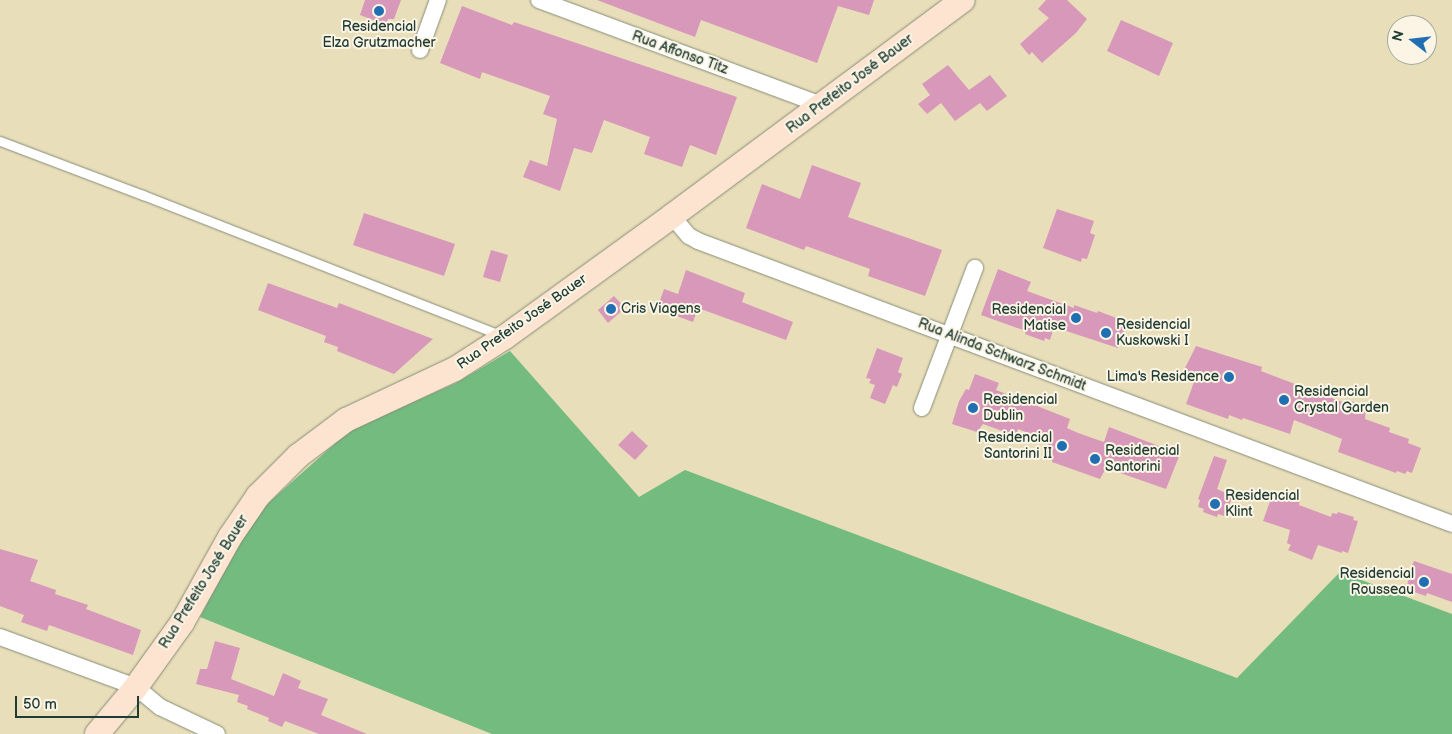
<!DOCTYPE html>
<meta charset="utf-8">
<style>
body{margin:0}
#map{position:relative;width:1452px;height:734px;overflow:hidden;background:#e9deba;font-family:"Balsamiq Sans",sans-serif}
div>[style]{position:absolute}
[style*='--x']{left:calc(var(--x)*1px);top:calc(var(--y)*1px);width:calc(var(--w)*1px);rotate:calc(var(--a)*1deg)}
.forest>*{inset:0;background:#74bb80}
.building>*{inset:0;background:#d798b9}
.roads{filter:drop-shadow(0 0 1px #848e77) drop-shadow(0 0 1px #848e77)}
.lane>*{height:9px;margin:-4.5px;padding:0 4.5px;transform-origin:4.5px;border-radius:4.5px;background:#fff}
.street>*{height:16px;margin:-8px;padding:0 8px;transform-origin:8px;border-radius:8px;background:#fff}
.secondary>*{height:24px;margin:-12px;padding:0 12px;transform-origin:12px;border-radius:12px;background:#fde4d1}
.dots>*{width:14px;height:14px;translate:-50% -50%;box-sizing:border-box;border:2px solid #fcf5e5;border-radius:50%}
span{translate:-50% -50%;white-space:nowrap;text-align:center;line-height:1.15;-webkit-text-stroke:4px #fcf5e5;paint-order:stroke}
.poi-label{font-size:14px;color:#1f3d34}
.left{translate:0 -50%;text-align:left}
.right{translate:-100% -50%;text-align:right}
.street-label{font-size:14px;color:#1f3d34}
.north{position:absolute;left:1387px;top:15px;width:50px;height:50px;box-sizing:border-box;background:#fcf5e5;border:1px solid #a4ab9e;border-radius:50%;rotate:286deg;font-size:14px;font-weight:700;line-height:20px;text-align:center;color:#1f3d34}
.north::after{content:'';display:block;margin:auto;width:18px;height:22px;background:#1f6fb2;clip-path:polygon(50% 0,100% 100%,50% 72%,0 100%)}
.scale{position:absolute;left:15px;top:696px;width:124px;height:22px;box-sizing:border-box;border:2px solid #1f3d34;border-top:0;padding-left:6px;font-size:15px;line-height:18px;white-space:nowrap;color:#1f3d34;-webkit-text-stroke:4px #fcf5e5;paint-order:stroke}
</style>
<div id="map">
<div class="forest">
<div style="clip-path:polygon(510px 351px,639px 497px,685px 470px,1237px 678px,1340px 572px,1452px 614px,1452px 734px,492px 734px,200px 617px,236px 549px,265px 506px,349px 431px,456px 383px)"></div>
</div>
<div class="building">
<div style="clip-path:polygon(365px 0,401px 0,394px 19px,388px 19px,386px 25px,360px 15px)"></div>
<div style="clip-path:polygon(597px 0,874px 0,869px 15px,838px 6px,817px 63px,701px 20px,695px 37px)"></div>
<div style="clip-path:polygon(1046px 0,1067px 0,1087px 19px,1076px 33px,1042px 63px,1032px 52px,1029px 55px,1020px 44px,1049px 18px,1038px 9px)"></div>
<div style="clip-path:polygon(462px 6px,512px 25px,514px 22px,737px 97px,716px 155px,690px 145px,682px 167px,644px 154px,650px 137px,604px 120px,592px 153px,574px 148px,560px 191px,523px 177px,530px 160px,547px 166px,557px 119px,543px 114px,550px 96px,482px 72px,480px 79px,440px 63px)"></div>
<div style="clip-path:polygon(1121px 20px,1173px 43px,1159px 76px,1107px 51px)"></div>
<div style="clip-path:polygon(948px 65px,969px 90px,990px 75px,1007px 96px,987px 111px,980px 103px,955px 121px,941px 103px,927px 114px,918px 104px,930px 95px,922px 84px)"></div>
<div style="clip-path:polygon(812px 165px,861px 183px,848px 217px,942px 250px,925px 296px,868px 276px,870px 269px,806px 246px,804px 250px,746px 228px,762px 184px,800px 199px)"></div>
<div style="clip-path:polygon(1057px 209px,1094px 221px,1090px 233px,1095px 235px,1087px 259px,1082px 258px,1081px 262px,1043px 248px)"></div>
<div style="clip-path:polygon(364px 213px,455px 244px,444px 276px,353px 245px)"></div>
<div style="clip-path:polygon(491px 250px,508px 255px,500px 282px,483px 277px)"></div>
<div style="clip-path:polygon(998px 269px,1031px 282px,1027px 291px,1074px 308px,1074px 305px,1097px 313px,1098px 311px,1127px 322px,1118px 348px,1057px 328px,1056px 331px,1053px 330px,1050px 340px,1045px 338px,1044px 341px,1025px 334px,1026px 331px,981px 315px)"></div>
<div style="clip-path:polygon(686px 270px,745px 293px,742px 302px,793px 322px,786px 340px,698px 308px,693px 322px,657px 309px,664px 289px,678px 294px)"></div>
<div style="clip-path:polygon(268px 283px,337px 308px,339px 303px,433px 339px,394px 374px,337px 351px,338px 347px,324px 342px,326px 336px,258px 310px)"></div>
<div style="clip-path:polygon(614px 296px,625px 308px,608px 323px,598px 310px)"></div>
<div style="clip-path:polygon(1196px 346px,1262px 367px,1261px 371px,1345px 403px,1346px 399px,1359px 404px,1359px 406px,1366px 408px,1365px 419px,1390px 428px,1389px 432px,1409px 439px,1408px 443px,1421px 448px,1412px 473px,1407px 471px,1405px 474px,1397px 471px,1396px 473px,1338px 452px,1342px 439px,1294px 420px,1290px 434px,1243px 418px,1242px 420px,1229px 415px,1228px 419px,1186px 404px,1194px 382px,1184px 379px,1187px 371px,1184px 370px)"></div>
<div style="clip-path:polygon(877px 348px,903px 358px,898px 372px,902px 374px,897px 387px,893px 385px,885px 404px,870px 398px,875px 385px,869px 383px,871px 379px,866px 378px)"></div>
<div style="clip-path:polygon(975px 374px,999px 383px,996px 390px,1070px 419px,1067px 428px,1078px 433px,1104px 442px,1109px 427px,1180px 454px,1166px 489px,1106px 468px,1100px 479px,1052px 462px,1052px 460px,1046px 458px,1049px 441px,1018px 429px,1016px 436px,983px 424px,977px 432px,952px 424px,959px 401px,966px 389px,969px 390px)"></div>
<div style="clip-path:polygon(632px 431px,648px 446px,635px 460px,618px 445px)"></div>
<div style="clip-path:polygon(1214px 456px,1227px 460px,1217px 489px,1233px 496px,1224px 516px,1218px 514px,1217px 517px,1203px 512px,1204px 509px,1198px 507px,1200px 500px,1198px 499px)"></div>
<div style="clip-path:polygon(1273px 493px,1300px 499px,1299px 505px,1331px 517px,1332px 513px,1337px 514px,1338px 512px,1354px 517px,1353px 520px,1358px 521px,1348px 553px,1342px 551px,1342px 553px,1318px 545px,1312px 560px,1288px 550px,1291px 545px,1287px 543px,1290px 530px,1263px 521px)"></div>
<div style="clip-path:polygon(0 549px,38px 560px,30px 581px,56px 590px,55px 594px,88px 605px,86px 609px,141px 630px,133px 655px,49px 625px,47px 631px,21px 622px,24px 615px,0 606px)"></div>
<div style="clip-path:polygon(1414px 561px,1452px 574px,1452px 602px,1427px 593px,1426px 596px,1411px 591px,1413px 587px,1407px 585px,1409px 579px,1407px 578px)"></div>
<div style="clip-path:polygon(215px 641px,240px 648px,231px 679px,274px 696px,283px 673px,301px 681px,298px 688px,328px 699px,321px 715px,367px 734px,319px 734px,285px 721px,282px 727px,268px 721px,269px 718px,247px 709px,248px 706px,237px 702px,239px 695px,196px 684px,200px 669px,207px 669px)"></div>
</div>
<div class="roads">
<div class="lane">
<div style="--x:0;--y:141;--w:153;--a:20.7"></div>
<div style="--x:143;--y:195;--w:387;--a:21.4"></div>
</div>
<div class="street">
<div style="--x:539;--y:0;--w:302;--a:20.4"></div>
<div style="--x:420;--y:50;--w:53;--a:-70.2"></div>
<div style="--x:672;--y:216;--w:26;--a:50"></div>
<div style="--x:689;--y:236;--w:10;--a:29"></div>
<div style="--x:698;--y:241;--w:805;--a:20.57"></div>
<div style="--x:922;--y:408;--w:150;--a:-69.3"></div>
<div style="--x:0;--y:637;--w:145;--a:20.2"></div>
<div style="--x:136;--y:687;--w:31;--a:40"></div>
<div style="--x:160;--y:707;--w:63;--a:25.3"></div>
</div>
<div class="secondary">
<div style="--x:97;--y:734;--w:61;--a:-50.3"></div>
<div style="--x:136;--y:687;--w:79;--a:-54.3"></div>
<div style="--x:182;--y:623;--w:98;--a:-60.8"></div>
<div style="--x:230;--y:537;--w:50;--a:-55.7"></div>
<div style="--x:258;--y:496;--w:57;--a:-45"></div>
<div style="--x:298;--y:456;--w:60;--a:-36.9"></div>
<div style="--x:346;--y:420;--w:120;--a:-25.1"></div>
<div style="--x:455;--y:369;--w:59;--a:-32.6"></div>
<div style="--x:505;--y:337;--w:206;--a:-35.9"></div>
<div style="--x:672;--y:216;--w:362;--a:-36.6"></div>
</div>
</div>
<div class="dots">
<div style="left:379px;top:11px;background:#1f6fb2"></div>
<div style="left:611px;top:309px;background:#1f6fb2"></div>
<div style="left:1076px;top:318px;background:#1f6fb2"></div>
<div style="left:1106px;top:333px;background:#1f6fb2"></div>
<div style="left:1229px;top:377px;background:#1f6fb2"></div>
<div style="left:1284px;top:400px;background:#1f6fb2"></div>
<div style="left:973px;top:408px;background:#1f6fb2"></div>
<div style="left:1062px;top:446px;background:#1f6fb2"></div>
<div style="left:1095px;top:459px;background:#1f6fb2"></div>
<div style="left:1215px;top:504px;background:#1f6fb2"></div>
<div style="left:1424px;top:582px;background:#1f6fb2"></div>
</div>
<div class="poi-label">
<span style="left:379px;top:35px">Residencial<br>Elza Grutzmacher</span>
<span class="left" style="left:621px;top:309px">Cris Viagens</span>
<span class="right" style="left:1066px;top:318px">Residencial<br>Matise</span>
<span class="left" style="left:1116px;top:333px">Residencial<br>Kuskowski I</span>
<span class="right" style="left:1219px;top:377px">Lima's Residence</span>
<span class="left" style="left:1294px;top:400px">Residencial<br>Crystal Garden</span>
<span class="left" style="left:983px;top:408px">Residencial<br>Dublin</span>
<span class="right" style="left:1052px;top:446px">Residencial<br>Santorini II</span>
<span class="left" style="left:1105px;top:459px">Residencial<br>Santorini</span>
<span class="left" style="left:1225px;top:504px">Residencial<br>Klint</span>
<span class="right" style="left:1414px;top:582px">Residencial<br>Rousseau</span>
</div>
<div class="street-label">
<span style="left:680px;top:53px;rotate:20deg">Rua Affonso Titz</span>
<span style="left:850px;top:84px;rotate:-37deg">Rua Prefeito José Bauer</span>
<span style="left:522px;top:322px;rotate:-35deg">Rua Prefeito José Bauer</span>
<span style="left:1002px;top:355px;rotate:21deg">Rua Alinda Schwarz Schmidt</span>
<span style="left:204px;top:582px;rotate:-58deg">Rua Prefeito José Bauer</span>
</div>
<div class="north">N</div>
<div class="scale">50 m</div>
</div>
